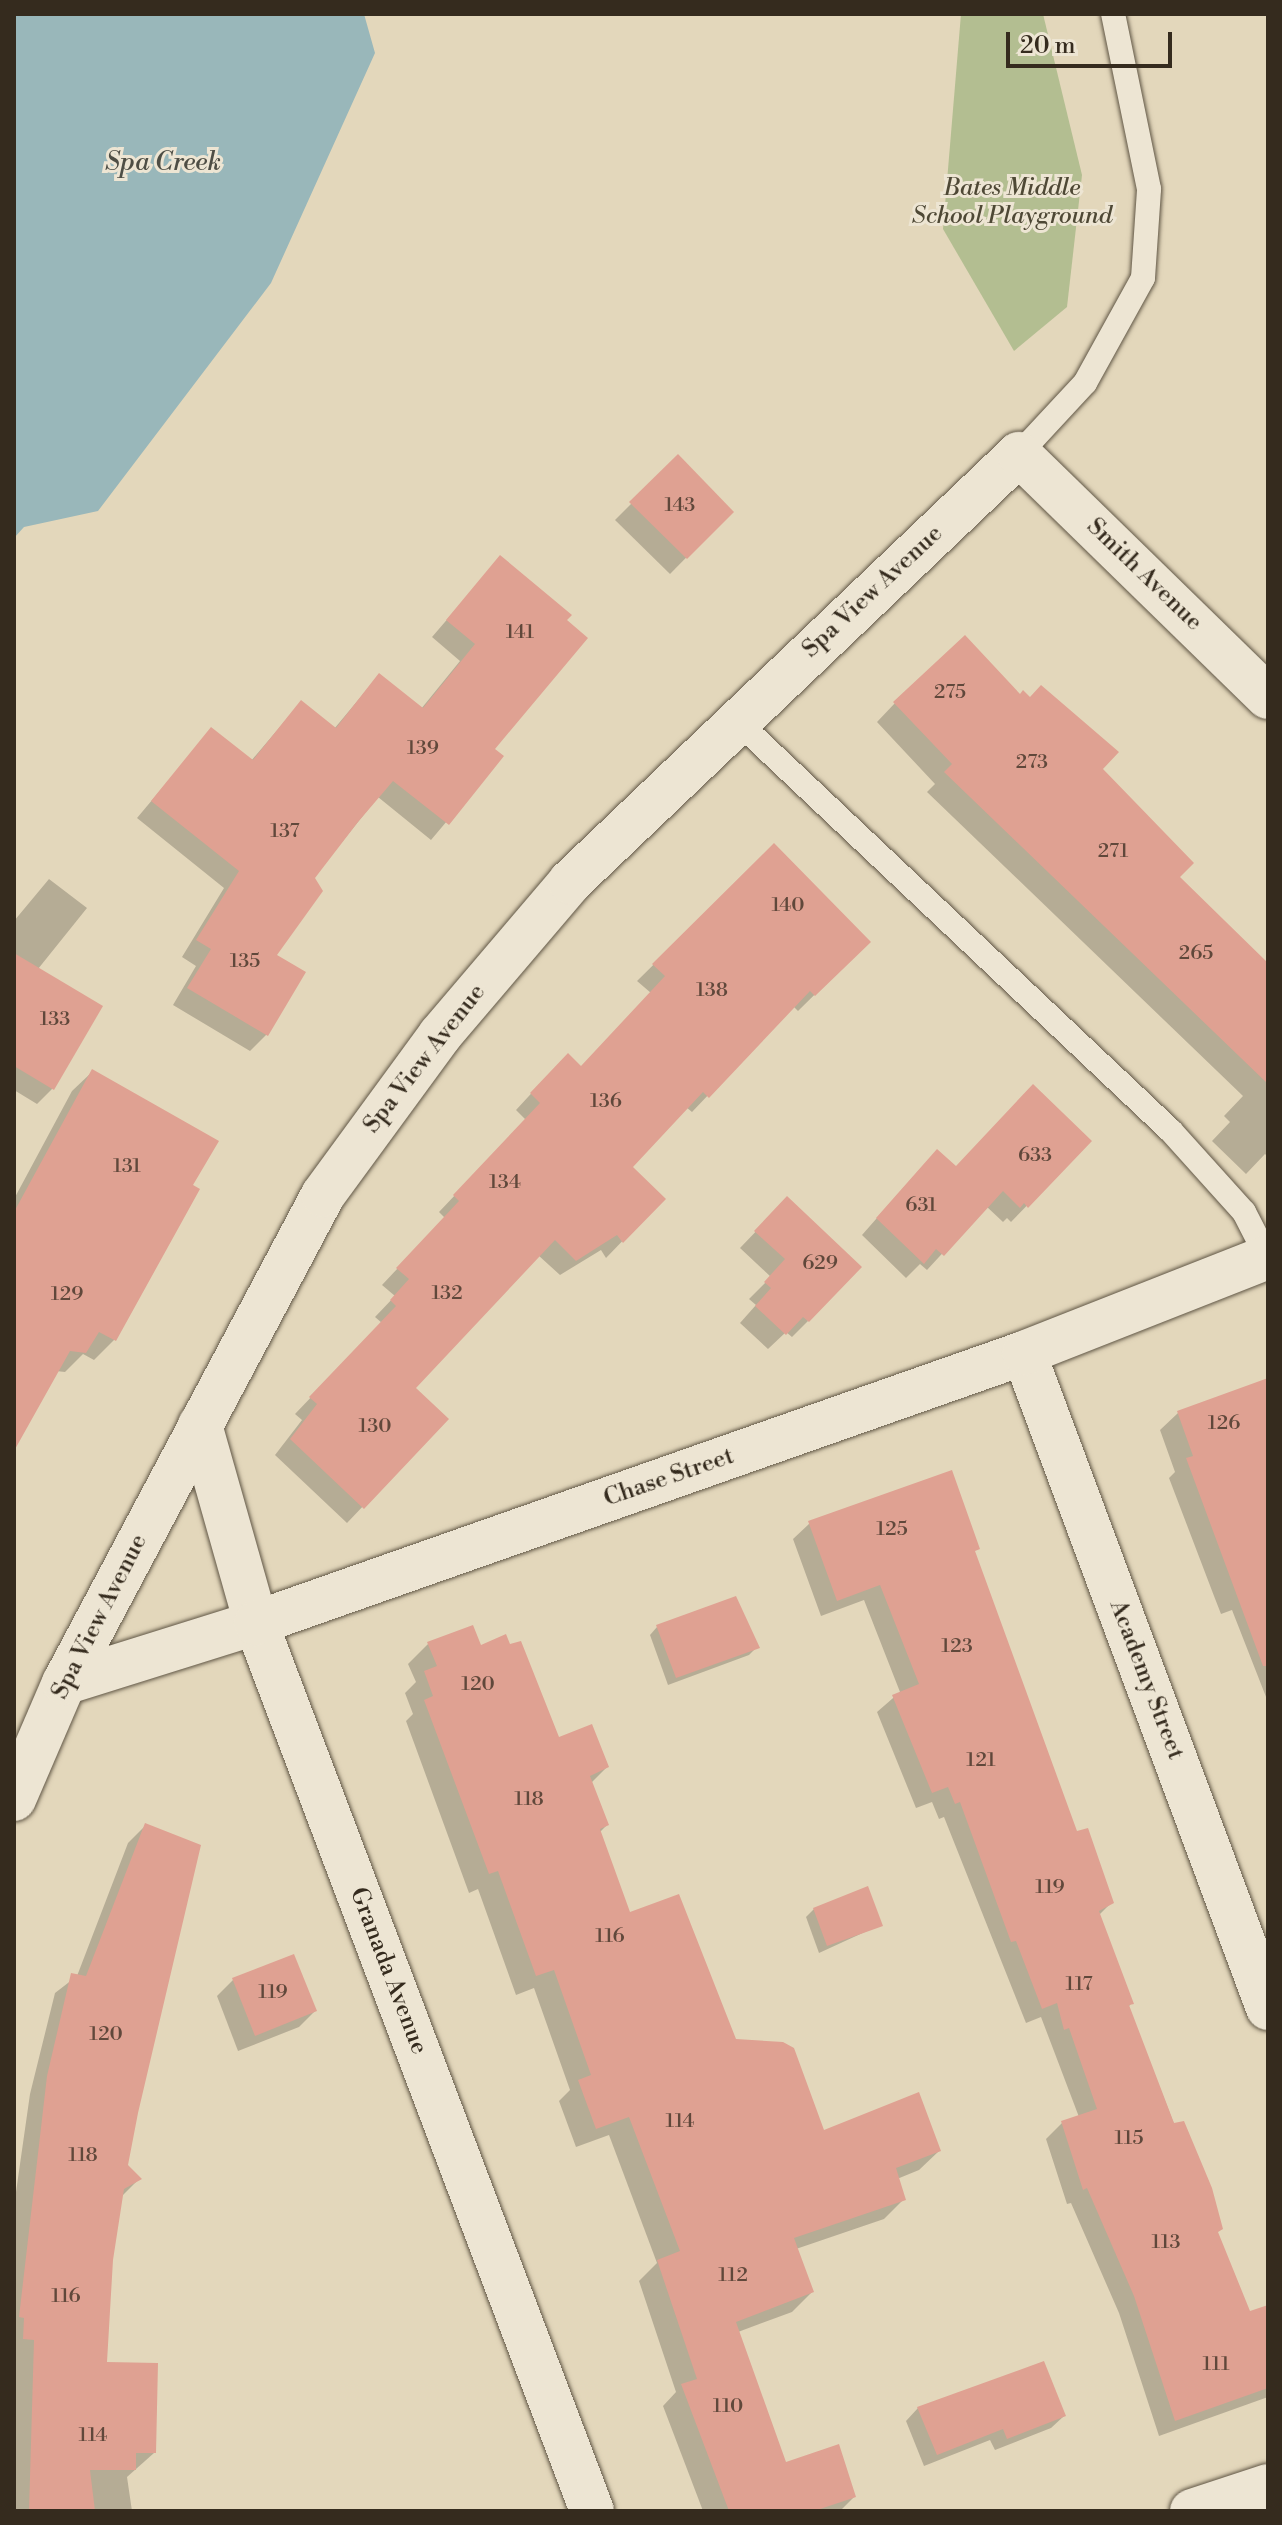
<!DOCTYPE html>
<style>
body{margin:0}
#map{position:relative;width:1282px;height:2525px;overflow:hidden;background:#e3d7bb;font-family:"Libre Bodoni",serif}
div>[style]{position:absolute}
[style*='--x']{left:calc(var(--x)*1px);top:calc(var(--y)*1px);width:calc(var(--w)*1px);rotate:calc(var(--a)*1deg)}
.green>*{inset:0;background:#b3be91}
.water>*{inset:0;background:#99b7ba}
.shadow>*{inset:0;background:#0003}
.building>*{inset:0;background:#dfa192}
.roads{filter:drop-shadow(0 0 2px #605645) drop-shadow(0 0 2px #605645)}
.lane>*{height:24px;margin:-12px;padding:0 12px;transform-origin:12px;border-radius:12px;background:#ede5d3}
.street>*{height:44px;margin:-22px;padding:0 22px;transform-origin:22px;border-radius:22px;background:#ede5d3}
span{translate:-50% -50%;white-space:nowrap;text-align:center;line-height:1.15;-webkit-text-stroke:6px #ede5d3;paint-order:stroke}
.number-label{font-size:20px;color:#60483b}
.number-label span{-webkit-text-stroke-width:0}
.park-label{font-size:24px;color:#4e4835;font-style:italic}
.street-label{font-size:24px;color:#352b1e}
.water-label{font-size:26px;color:#4e4e45;font-style:italic}
.frame{position:absolute;inset:0;border:16px solid #352b1e;pointer-events:none}
.scale{position:absolute;left:1006px;top:32px;width:166px;height:36px;box-sizing:border-box;border:4px solid #352b1e;border-top:0;padding-left:10px;font-size:24px;line-height:28px;white-space:nowrap;color:#352b1e;-webkit-text-stroke:6px #ede5d3;paint-order:stroke}
</style>
<div id="map">
<div class="green">
<div style="clip-path:polygon(961px 14px,1043px 14px,1082px 175px,1067px 307px,1014px 351px,943px 229px)"></div>
</div>
<div class="water">
<div style="clip-path:polygon(14px 14px,364px 14px,375px 53px,271px 283px,98px 511px,24px 527px,14px 538px)"></div>
</div>
<div class="shadow">
<div style="clip-path:polygon(678px 457px,731px 512px,670px 574px,615px 520px)"></div>
<div style="clip-path:polygon(500px 558px,492px 749px,501px 757px,431px 840px,378px 797px,313px 878px,274px 956px,303px 973px,266px 1035px,250px 1051px,173px 1005px,196px 966px,182px 957px,224px 888px,137px 818px,211px 730px,251px 761px,301px 702px,334px 729px,379px 675px,421px 709px,460px 661px,432px 637px)"></div>
<div style="clip-path:polygon(1020px 697px,1100px 769px,1177px 877px,1268px 966px,1268px 1157px,1265px 1154px,1246px 1174px,1212px 1141px,1230px 1122px,1224px 1116px,1243px 1096px,927px 792px,935px 784px,877px 722px,895px 703px)"></div>
<div style="clip-path:polygon(774px 846px,868px 942px,798px 1011px,793px 1006px,692px 1112px,686px 1107px,630px 1167px,663px 1199px,606px 1258px,601px 1250px,560px 1275px,538px 1255px,413px 1388px,446px 1419px,347px 1523px,275px 1455px,302px 1420px,295px 1414px,382px 1323px,375px 1317px,395px 1296px,382px 1285px,445px 1218px,439px 1212px,526px 1120px,516px 1110px,552px 1071px,581px 1068px,651px 993px,637px 981px)"></div>
<div style="clip-path:polygon(49px 879px,87px 908px,38px 969px,100px 1007px,52px 1089px,37px 1104px,14px 1090px,14px 921px)"></div>
<div style="clip-path:polygon(92px 1072px,197px 1190px,114px 1340px,94px 1360px,83px 1354px,65px 1372px,56px 1371px,14px 1438px,14px 1199px,72px 1091px)"></div>
<div style="clip-path:polygon(1090px 1141px,1011px 1222px,1007px 1218px,1003px 1222px,986px 1206px,927px 1270px,920px 1264px,906px 1278px,862px 1235px,921px 1168px,956px 1168px)"></div>
<div style="clip-path:polygon(787px 1199px,808px 1321px,792px 1337px,786px 1332px,768px 1349px,740px 1323px,756px 1305px,749px 1299px,771px 1277px,740px 1248px)"></div>
<div style="clip-path:polygon(1268px 1380px,1268px 1702px,1232px 1610px,1221px 1614px,1214px 1596px,1169px 1478px,1175px 1472px,1160px 1430px,1178px 1413px)"></div>
<div style="clip-path:polygon(810px 1523px,973px 1553px,1076px 1834px,1112px 1902px,1098px 1916px,1131px 2004px,1128px 2007px,1249px 2314px,1268px 2314px,1268px 2397px,1159px 2436px,1119px 2313px,1071px 2203px,1067px 2204px,1046px 2139px,1062px 2123px,1079px 2117px,1041px 2017px,1026px 2023px,944px 1817px,939px 1819px,932px 1802px,916px 1808px,877px 1712px,900px 1692px,864px 1600px,821px 1616px,793px 1539px)"></div>
<div style="clip-path:polygon(657px 1627px,757px 1647px,749px 1655px,668px 1685px,650px 1635px)"></div>
<div style="clip-path:polygon(428px 1644px,480px 1648px,558px 1740px,607px 1767px,591px 1783px,607px 1825px,599px 1833px,628px 1914px,735px 2041px,823px 2132px,939px 2151px,919px 2170px,897px 2179px,903px 2200px,884px 2219px,796px 2249px,812px 2292px,792px 2312px,738px 2332px,785px 2464px,854px 2497px,840px 2511px,703px 2511px,663px 2406px,676px 2392px,639px 2281px,657px 2263px,609px 2135px,576px 2147px,559px 2101px,570px 2090px,534px 1988px,516px 1995px,478px 1889px,469px 1893px,406px 1721px,413px 1714px,405px 1693px,416px 1682px,408px 1664px)"></div>
<div style="clip-path:polygon(145px 1826px,136px 2112px,126px 2166px,139px 2179px,122px 2196px,111px 2260px,105px 2364px,154px 2453px,127px 2477px,132px 2511px,14px 2511px,14px 2206px,30px 2094px,55px 1993px,77px 1976px,128px 1843px)"></div>
<div style="clip-path:polygon(814px 1909px,880px 1925px,819px 1953px,806px 1917px)"></div>
<div style="clip-path:polygon(233px 1980px,315px 2011px,299px 2027px,238px 2051px,217px 1996px)"></div>
<div style="clip-path:polygon(918px 2408px,1064px 2416px,1051px 2428px,995px 2450px,990px 2440px,924px 2466px,906px 2421px)"></div>
</div>
<div class="building">
<div style="clip-path:polygon(678px 454px,734px 512px,687px 559px,629px 502px)"></div>
<div style="clip-path:polygon(500px 555px,572px 615px,567px 620px,588px 638px,495px 749px,504px 756px,449px 825px,393px 781px,358px 822px,315px 878px,323px 891px,277px 955px,306px 972px,268px 1036px,187px 988px,211px 949px,196px 940px,239px 871px,151px 801px,211px 727px,253px 760px,301px 700px,336px 728px,379px 673px,423px 708px,475px 644px,446px 620px)"></div>
<div style="clip-path:polygon(965px 635px,1020px 694px,1023px 690px,1030px 697px,1041px 685px,1119px 752px,1103px 769px,1194px 863px,1180px 877px,1268px 963px,1268px 1084px,944px 772px,952px 764px,893px 702px)"></div>
<div style="clip-path:polygon(774px 843px,871px 942px,815px 996px,810px 991px,709px 1098px,703px 1092px,633px 1167px,666px 1199px,623px 1243px,617px 1235px,576px 1261px,555px 1240px,416px 1388px,449px 1419px,364px 1509px,290px 1439px,317px 1404px,309px 1397px,396px 1306px,390px 1300px,409px 1279px,396px 1268px,459px 1201px,453px 1195px,540px 1103px,530px 1093px,568px 1053px,581px 1066px,665px 976px,652px 964px)"></div>
<div style="clip-path:polygon(14px 953px,103px 1006px,54px 1090px,14px 1066px)"></div>
<div style="clip-path:polygon(92px 1069px,219px 1141px,193px 1185px,200px 1189px,116px 1341px,99px 1332px,86px 1353px,70px 1351px,14px 1451px,14px 1212px)"></div>
<div style="clip-path:polygon(1033px 1084px,1092px 1141px,1028px 1208px,1024px 1203px,1020px 1208px,1003px 1191px,944px 1256px,936px 1249px,924px 1264px,876px 1218px,937px 1149px,956px 1166px)"></div>
<div style="clip-path:polygon(787px 1196px,862px 1267px,809px 1322px,803px 1317px,786px 1335px,755px 1306px,771px 1288px,764px 1282px,785px 1259px,754px 1231px)"></div>
<div style="clip-path:polygon(1268px 1378px,1268px 1666px,1263px 1666px,1186px 1458px,1193px 1456px,1177px 1411px)"></div>
<div style="clip-path:polygon(952px 1470px,980px 1549px,975px 1551px,1077px 1831px,1088px 1828px,1114px 1903px,1099px 1911px,1134px 2004px,1129px 2005px,1174px 2123px,1184px 2121px,1212px 2188px,1223px 2229px,1218px 2232px,1250px 2311px,1268px 2305px,1268px 2388px,1175px 2421px,1134px 2296px,1087px 2188px,1083px 2190px,1061px 2121px,1097px 2109px,1069px 2028px,1064px 2030px,1057px 2003px,1042px 2009px,1016px 1941px,1011px 1942px,960px 1802px,955px 1804px,948px 1787px,932px 1793px,892px 1695px,919px 1684px,880px 1585px,837px 1601px,808px 1521px)"></div>
<div style="clip-path:polygon(736px 1596px,760px 1648px,676px 1678px,656px 1625px)"></div>
<div style="clip-path:polygon(473px 1625px,481px 1645px,506px 1634px,510px 1644px,521px 1641px,559px 1737px,592px 1724px,609px 1767px,590px 1776px,609px 1825px,600px 1829px,630px 1912px,679px 1894px,736px 2039px,783px 2042px,794px 2048px,824px 2130px,919px 2092px,941px 2151px,896px 2168px,906px 2200px,794px 2238px,814px 2292px,736px 2322px,786px 2462px,839px 2444px,856px 2497px,814px 2511px,729px 2511px,681px 2384px,697px 2379px,657px 2260px,680px 2251px,629px 2117px,596px 2129px,578px 2080px,591px 2075px,554px 1970px,536px 1976px,498px 1871px,489px 1874px,424px 1700px,433px 1696px,424px 1671px,437px 1666px,427px 1642px)"></div>
<div style="clip-path:polygon(145px 1823px,201px 1845px,138px 2113px,128px 2165px,142px 2179px,124px 2189px,113px 2260px,107px 2362px,158px 2363px,156px 2453px,136px 2453px,136px 2470px,90px 2470px,95px 2511px,29px 2511px,34px 2340px,23px 2339px,24px 2318px,19px 2317px,47px 2076px,71px 1973px,86px 1976px)"></div>
<div style="clip-path:polygon(868px 1886px,883px 1926px,827px 1946px,813px 1908px)"></div>
<div style="clip-path:polygon(294px 1954px,317px 2011px,255px 2036px,232px 1978px)"></div>
<div style="clip-path:polygon(1044px 2361px,1066px 2416px,1007px 2439px,1003px 2429px,937px 2455px,917px 2407px)"></div>
</div>
<div class="roads">
<div class="lane">
<div style="--x:1019;--y:454;--w:97;--a:-47.1"></div>
<div style="--x:1085;--y:383;--w:120;--a:-61.1"></div>
<div style="--x:1143;--y:278;--w:89;--a:-86.1"></div>
<div style="--x:1149;--y:189;--w:179;--a:-101.6"></div>
<div style="--x:737;--y:721;--w:597;--a:43.37"></div>
<div style="--x:1171;--y:1131;--w:109;--a:48"></div>
<div style="--x:1244;--y:1212;--w:51;--a:62.9"></div>
</div>
<div class="street">
<div style="--x:1024;--y:1353;--w:699;--a:69.57"></div>
<div style="--x:200;--y:1425;--w:206;--a:74.2"></div>
<div style="--x:256;--y:1623;--w:949;--a:69.27"></div>
<div style="--x:64;--y:1683;--w:201;--a:-17.4"></div>
<div style="--x:256;--y:1623;--w:814;--a:-19.37"></div>
<div style="--x:1024;--y:1353;--w:262;--a:-21.5"></div>
<div style="--x:14;--y:1799;--w:126;--a:-66.7"></div>
<div style="--x:64;--y:1683;--w:552;--a:-62.04"></div>
<div style="--x:323;--y:1195;--w:198;--a:-53.8"></div>
<div style="--x:440;--y:1035;--w:201;--a:-49.6"></div>
<div style="--x:570;--y:882;--w:620;--a:-43.63"></div>
<div style="--x:1019;--y:454;--w:348;--a:44.3"></div>
<div style="--x:1192;--y:2511;--w:80;--a:-18.2"></div>
</div>
</div>
<div class="number-label">
<span style="left:680px;top:505px">143</span>
<span style="left:520px;top:632px">141</span>
<span style="left:950px;top:692px">275</span>
<span style="left:423px;top:748px">139</span>
<span style="left:1032px;top:762px">273</span>
<span style="left:285px;top:831px">137</span>
<span style="left:1113px;top:851px">271</span>
<span style="left:788px;top:905px">140</span>
<span style="left:1196px;top:953px">265</span>
<span style="left:245px;top:961px">135</span>
<span style="left:712px;top:990px">138</span>
<span style="left:55px;top:1019px">133</span>
<span style="left:606px;top:1101px">136</span>
<span style="left:1035px;top:1155px">633</span>
<span style="left:127px;top:1166px">131</span>
<span style="left:505px;top:1182px">134</span>
<span style="left:921px;top:1205px">631</span>
<span style="left:820px;top:1263px">629</span>
<span style="left:447px;top:1293px">132</span>
<span style="left:67px;top:1294px">129</span>
<span style="left:1224px;top:1423px">126</span>
<span style="left:375px;top:1426px">130</span>
<span style="left:892px;top:1529px">125</span>
<span style="left:957px;top:1646px">123</span>
<span style="left:478px;top:1684px">120</span>
<span style="left:981px;top:1760px">121</span>
<span style="left:529px;top:1799px">118</span>
<span style="left:1050px;top:1887px">119</span>
<span style="left:610px;top:1936px">116</span>
<span style="left:1079px;top:1984px">117</span>
<span style="left:273px;top:1992px">119</span>
<span style="left:106px;top:2034px">120</span>
<span style="left:680px;top:2121px">114</span>
<span style="left:1129px;top:2138px">115</span>
<span style="left:83px;top:2155px">118</span>
<span style="left:1166px;top:2242px">113</span>
<span style="left:733px;top:2275px">112</span>
<span style="left:66px;top:2296px">116</span>
<span style="left:1216px;top:2364px">111</span>
<span style="left:728px;top:2406px">110</span>
<span style="left:93px;top:2435px">114</span>
</div>
<div class="park-label">
<span style="left:1012px;top:203px">Bates Middle<br>School Playground</span>
</div>
<div class="street-label">
<span style="left:1144px;top:575px;rotate:44deg">Smith Avenue</span>
<span style="left:873px;top:592px;rotate:-43deg">Spa View Avenue</span>
<span style="left:425px;top:1059px;rotate:-52deg">Spa View Avenue</span>
<span style="left:669px;top:1478px;rotate:-19deg">Chase Street</span>
<span style="left:100px;top:1617px;rotate:-63deg">Spa View Avenue</span>
<span style="left:1146px;top:1680px;rotate:69deg">Academy Street</span>
<span style="left:388px;top:1971px;rotate:69deg">Granada Avenue</span>
</div>
<div class="water-label">
<span style="left:163px;top:163px">Spa Creek</span>
</div>
<div class="frame"></div>
<div class="scale">20 m</div>
</div>
